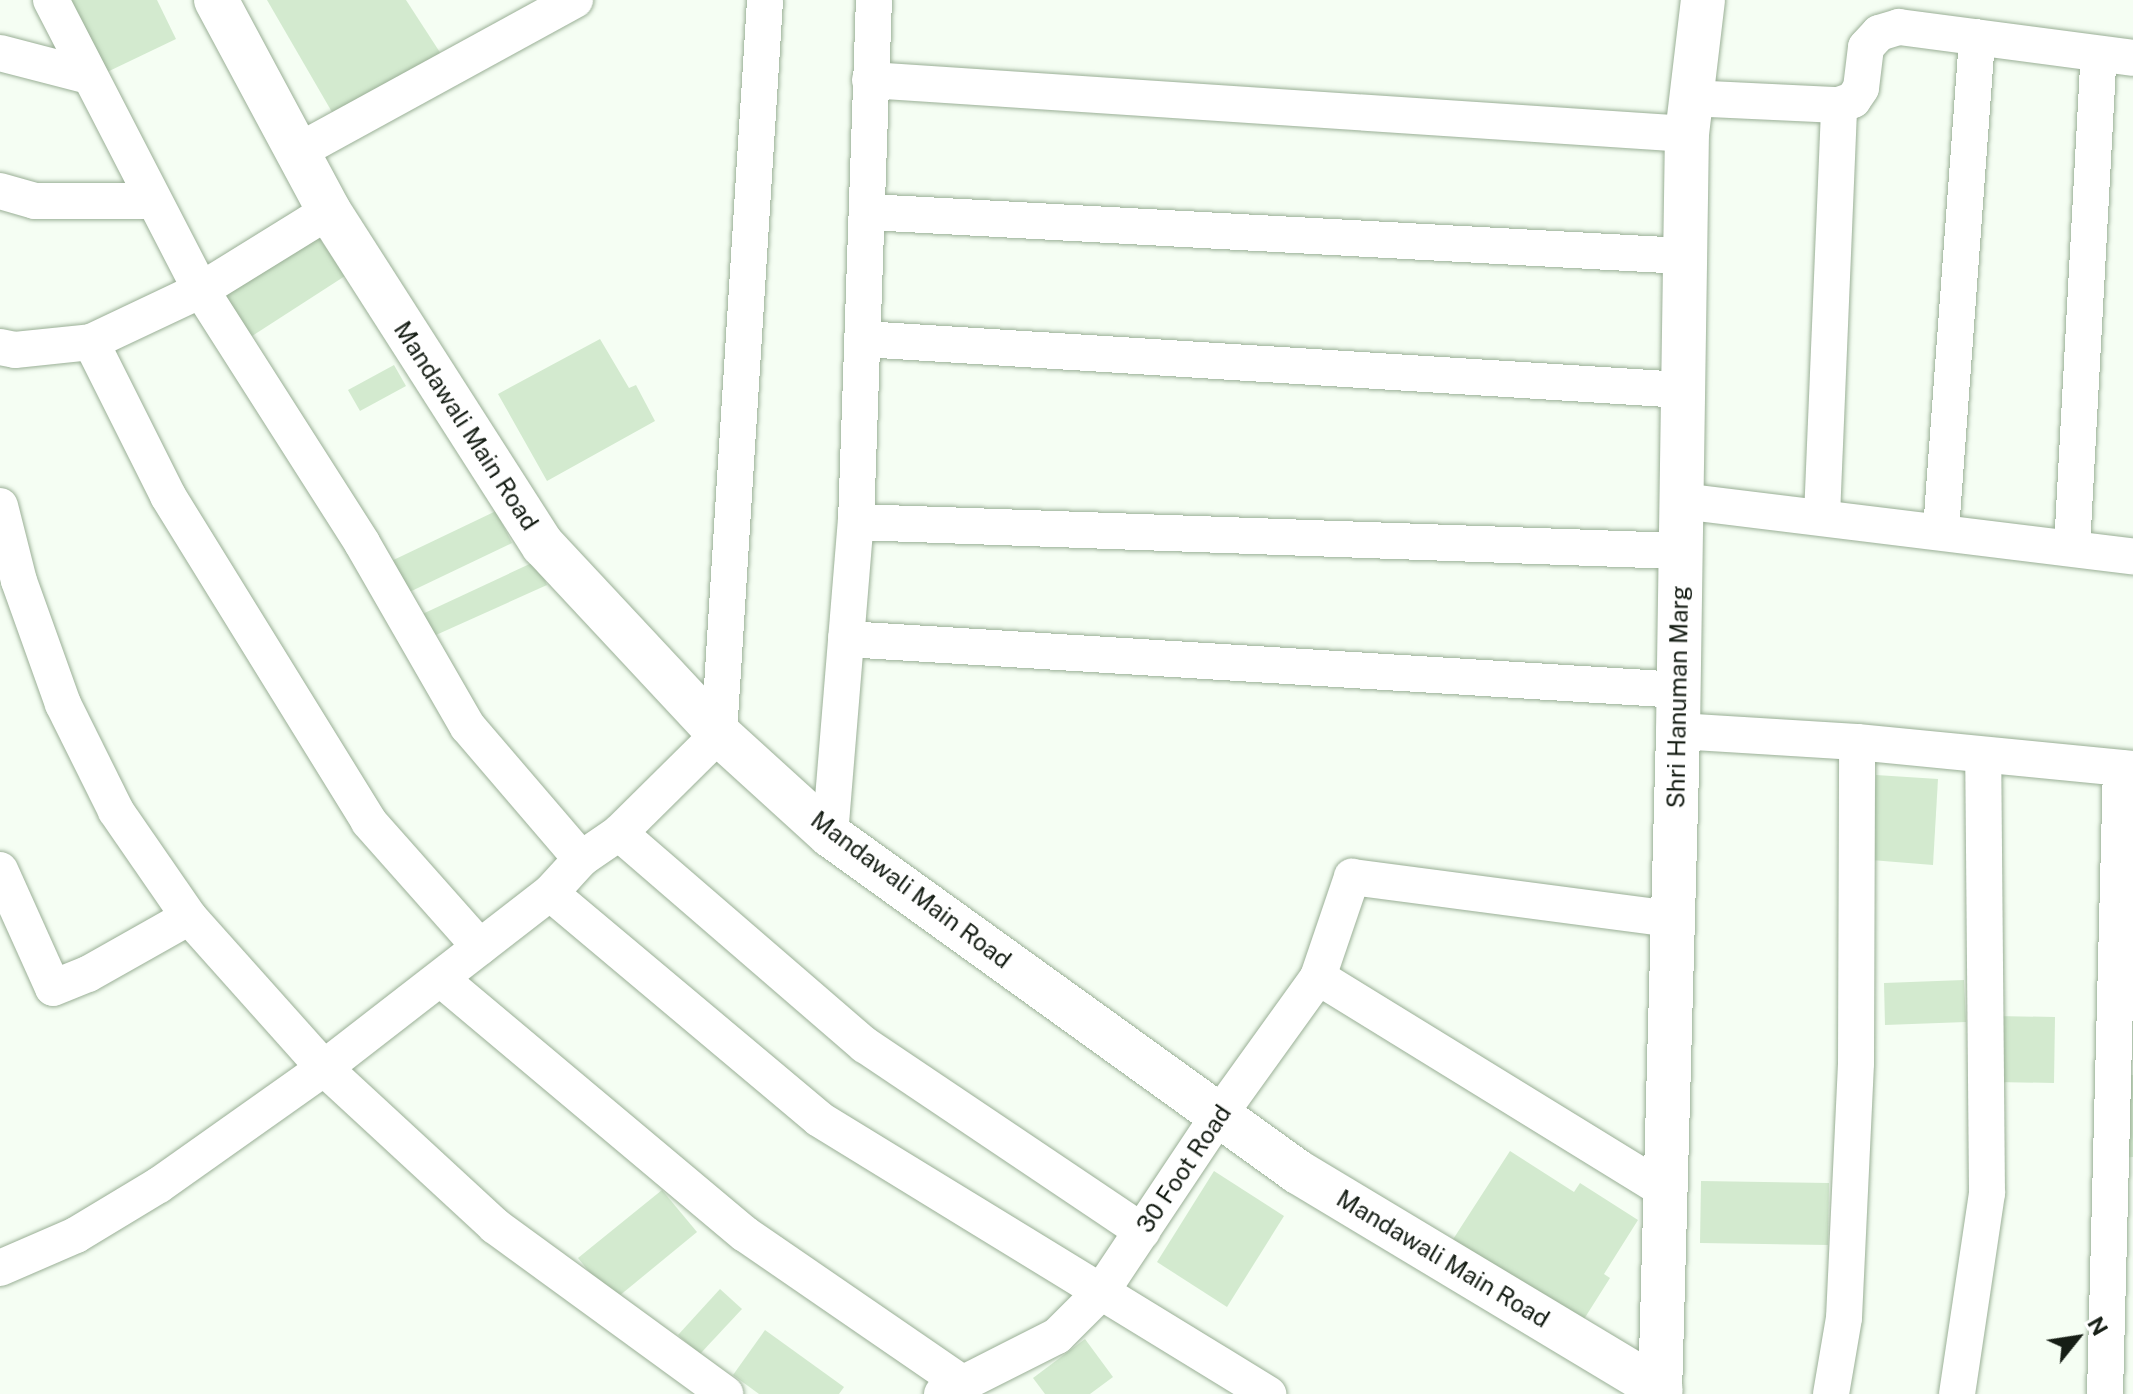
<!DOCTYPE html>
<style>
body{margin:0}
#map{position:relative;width:2133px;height:1394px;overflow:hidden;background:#f5fef3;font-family:"Public Sans",sans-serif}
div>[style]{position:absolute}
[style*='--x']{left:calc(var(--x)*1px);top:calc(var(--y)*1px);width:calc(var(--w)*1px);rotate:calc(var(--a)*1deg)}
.building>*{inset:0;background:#d3eacf}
.roads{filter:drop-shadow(0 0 2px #9aaf96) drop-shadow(0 0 2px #9aaf96)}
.minor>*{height:36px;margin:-18px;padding:0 18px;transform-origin:18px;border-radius:18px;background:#fff}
.tertiary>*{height:44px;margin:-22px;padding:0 22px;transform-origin:22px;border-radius:22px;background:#fff}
span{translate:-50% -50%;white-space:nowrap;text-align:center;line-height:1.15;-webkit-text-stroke:8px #fff;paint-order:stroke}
.street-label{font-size:24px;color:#161e15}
.north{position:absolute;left:2037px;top:1298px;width:80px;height:80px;-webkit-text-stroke:6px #fff;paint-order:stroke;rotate:60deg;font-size:22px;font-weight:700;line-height:32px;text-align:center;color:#161e15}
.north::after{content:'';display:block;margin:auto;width:28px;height:36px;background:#161e15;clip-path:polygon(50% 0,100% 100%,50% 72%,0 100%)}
</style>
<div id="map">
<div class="building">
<div style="clip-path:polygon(69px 0,157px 0,176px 39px,105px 73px)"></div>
<div style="clip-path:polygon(267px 0,406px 0,443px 57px,336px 119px)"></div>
<div style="clip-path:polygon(316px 233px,345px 276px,246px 340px,218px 297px)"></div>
<div style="clip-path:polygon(600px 339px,629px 388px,636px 385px,655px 421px,547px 481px,498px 394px)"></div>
<div style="clip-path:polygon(394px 365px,406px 386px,360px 411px,348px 390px)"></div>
<div style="clip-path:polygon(496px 511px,512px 543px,399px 597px,383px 565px)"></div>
<div style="clip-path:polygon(536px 561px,547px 585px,427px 639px,416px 617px)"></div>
<div style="clip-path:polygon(1876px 775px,1938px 779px,1933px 865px,1871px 860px)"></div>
<div style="clip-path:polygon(1964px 980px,1966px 1022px,1885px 1025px,1884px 983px)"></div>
<div style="clip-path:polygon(1997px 1016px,2055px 1017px,2054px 1083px,1996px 1082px)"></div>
<div style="clip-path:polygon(2118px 1075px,2133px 1075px,2133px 1157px,2119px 1158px)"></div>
<div style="clip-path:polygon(1510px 1151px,1574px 1192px,1580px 1183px,1638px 1220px,1604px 1274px,1610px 1278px,1579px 1327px,1450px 1244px)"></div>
<div style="clip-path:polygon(1214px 1171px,1284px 1216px,1227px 1307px,1157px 1262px)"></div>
<div style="clip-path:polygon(1701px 1181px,1829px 1183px,1828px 1245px,1700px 1243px)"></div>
<div style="clip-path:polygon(662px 1190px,697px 1232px,613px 1301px,578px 1258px)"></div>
<div style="clip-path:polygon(720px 1289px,742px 1309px,700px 1354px,678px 1335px)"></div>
<div style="clip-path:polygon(765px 1330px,844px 1387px,839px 1394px,759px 1394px,733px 1375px)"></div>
<div style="clip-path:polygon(1085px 1339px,1113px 1377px,1090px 1394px,1045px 1394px,1033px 1378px)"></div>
</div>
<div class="roads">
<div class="minor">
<div style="--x:51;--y:0;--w:326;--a:62.7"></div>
<div style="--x:201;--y:290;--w:300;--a:57.5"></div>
<div style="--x:362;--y:543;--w:212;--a:60.1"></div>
<div style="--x:468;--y:727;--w:174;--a:49.4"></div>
<div style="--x:0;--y:53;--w:91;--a:14.6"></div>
<div style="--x:870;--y:80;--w:819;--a:3.78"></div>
<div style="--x:1688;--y:98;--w:151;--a:2.7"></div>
<div style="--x:1839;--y:105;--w:15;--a:-20"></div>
<div style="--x:1853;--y:100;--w:14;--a:-56"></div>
<div style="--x:1861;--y:88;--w:41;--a:-83"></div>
<div style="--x:1866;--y:47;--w:19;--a:-47"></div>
<div style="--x:1879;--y:33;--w:21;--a:-17"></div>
<div style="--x:1899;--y:27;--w:236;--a:7.5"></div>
<div style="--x:297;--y:152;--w:317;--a:-28.7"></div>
<div style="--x:0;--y:191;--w:36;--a:16"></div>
<div style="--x:35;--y:201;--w:118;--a:0"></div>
<div style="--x:869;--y:212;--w:817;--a:3.09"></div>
<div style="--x:863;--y:339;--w:822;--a:3.56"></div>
<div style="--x:91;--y:342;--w:172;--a:63.4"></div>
<div style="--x:168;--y:496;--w:383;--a:58.3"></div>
<div style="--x:369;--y:822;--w:167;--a:48.4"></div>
<div style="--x:0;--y:347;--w:15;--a:11"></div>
<div style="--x:15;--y:350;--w:76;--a:-6"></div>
<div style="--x:91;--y:342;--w:122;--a:-25.3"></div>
<div style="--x:201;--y:290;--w:150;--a:-31.7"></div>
<div style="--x:1682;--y:501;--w:454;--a:7"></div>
<div style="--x:0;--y:506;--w:77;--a:75.8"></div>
<div style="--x:19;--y:581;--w:131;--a:70.3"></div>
<div style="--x:63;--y:704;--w:119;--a:63.6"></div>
<div style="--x:116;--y:811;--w:129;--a:55.4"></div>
<div style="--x:189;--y:917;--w:203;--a:48.2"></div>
<div style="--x:324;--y:1068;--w:233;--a:42.7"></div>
<div style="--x:495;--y:1226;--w:285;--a:36.1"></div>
<div style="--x:1822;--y:516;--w:411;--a:-87.6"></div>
<div style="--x:856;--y:522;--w:825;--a:2.02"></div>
<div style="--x:1941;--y:530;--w:494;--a:-85.8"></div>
<div style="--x:2072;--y:547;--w:494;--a:-86.9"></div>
<div style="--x:846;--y:639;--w:835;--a:3.5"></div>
<div style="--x:1678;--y:731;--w:179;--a:3.5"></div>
<div style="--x:1857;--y:742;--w:277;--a:5.6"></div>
<div style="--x:619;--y:833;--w:325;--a:40.8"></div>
<div style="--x:865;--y:1045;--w:334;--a:33.9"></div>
<div style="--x:830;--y:835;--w:314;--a:-85.3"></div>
<div style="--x:856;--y:522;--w:522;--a:-88.03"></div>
<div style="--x:0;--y:870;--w:129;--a:65.8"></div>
<div style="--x:53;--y:988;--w:38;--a:-22"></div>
<div style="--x:88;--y:974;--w:116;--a:-29.4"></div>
<div style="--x:550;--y:893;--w:351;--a:40"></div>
<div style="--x:819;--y:1119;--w:527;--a:31.49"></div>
<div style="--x:1318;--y:977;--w:409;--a:31.6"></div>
<div style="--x:442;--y:980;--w:395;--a:40"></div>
<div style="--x:745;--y:1234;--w:267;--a:34.5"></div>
<div style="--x:0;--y:1268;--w:83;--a:-23.5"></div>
<div style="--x:76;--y:1235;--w:97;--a:-31.1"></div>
<div style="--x:159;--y:1185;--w:202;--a:-35.3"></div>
<div style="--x:324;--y:1068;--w:286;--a:-37.8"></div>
<div style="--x:550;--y:893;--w:46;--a:-47.6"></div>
<div style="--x:581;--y:859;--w:46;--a:-34.4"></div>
<div style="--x:619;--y:833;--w:141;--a:-44.7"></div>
<div style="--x:719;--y:734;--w:735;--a:-86.41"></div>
<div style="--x:942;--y:1394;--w:129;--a:-26.8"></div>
<div style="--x:1057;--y:1336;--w:62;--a:-45"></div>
<div style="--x:1101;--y:1292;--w:213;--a:-56.3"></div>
<div style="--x:1219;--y:1115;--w:170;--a:-54.3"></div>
<div style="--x:1318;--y:977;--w:106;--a:-71.2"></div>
<div style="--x:1352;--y:877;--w:324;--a:7.5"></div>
<div style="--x:1831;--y:1394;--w:77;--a:-80.3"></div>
<div style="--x:1844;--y:1318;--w:255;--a:-87.3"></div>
<div style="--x:1856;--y:1063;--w:321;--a:-89.8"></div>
<div style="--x:1957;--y:1394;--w:203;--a:-81.5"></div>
<div style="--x:1987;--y:1193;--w:436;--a:-90.5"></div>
<div style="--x:2105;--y:1394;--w:626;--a:-88.54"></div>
</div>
<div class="tertiary">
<div style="--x:216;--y:0;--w:239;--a:61.8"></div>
<div style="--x:329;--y:211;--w:397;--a:57.4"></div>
<div style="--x:543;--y:545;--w:258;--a:47"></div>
<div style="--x:719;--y:734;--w:150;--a:42.3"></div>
<div style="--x:830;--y:835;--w:577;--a:35.76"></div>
<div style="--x:1298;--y:1172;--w:423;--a:31"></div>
<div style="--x:1660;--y:1394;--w:663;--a:-88.44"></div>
<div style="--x:1678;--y:731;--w:597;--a:-89.14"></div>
<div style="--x:1687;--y:134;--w:135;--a:-83.2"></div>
</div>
</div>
<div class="street-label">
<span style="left:466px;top:426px;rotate:57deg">Mandawali Main Road</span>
<span style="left:1678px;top:697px;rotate:-89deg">Shri Hanuman Marg</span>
<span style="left:911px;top:890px;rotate:37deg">Mandawali Main Road</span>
<span style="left:1184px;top:1169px;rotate:-56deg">30 Foot Road</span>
<span style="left:1443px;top:1259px;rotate:31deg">Mandawali Main Road</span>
</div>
<div class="north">N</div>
</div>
